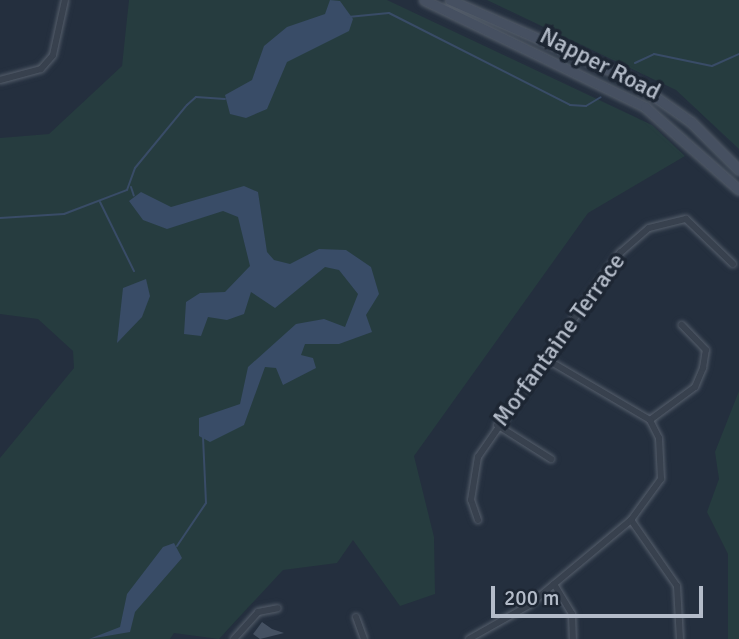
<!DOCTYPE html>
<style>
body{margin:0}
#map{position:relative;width:739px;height:639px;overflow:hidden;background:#242f3e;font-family:Signika,sans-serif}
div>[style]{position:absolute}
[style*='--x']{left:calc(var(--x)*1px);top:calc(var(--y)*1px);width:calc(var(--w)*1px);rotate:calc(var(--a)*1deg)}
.green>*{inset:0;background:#263c3f}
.water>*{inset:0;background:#394c67}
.stream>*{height:2px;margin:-1px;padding:0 1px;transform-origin:1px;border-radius:1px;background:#394c67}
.building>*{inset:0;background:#455162}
.roads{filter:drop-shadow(0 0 2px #565f6c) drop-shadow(0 0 2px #565f6c)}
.street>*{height:6px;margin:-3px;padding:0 3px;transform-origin:3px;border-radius:3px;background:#38414e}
.secondary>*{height:9px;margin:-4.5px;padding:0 4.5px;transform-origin:4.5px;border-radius:4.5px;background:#465061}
span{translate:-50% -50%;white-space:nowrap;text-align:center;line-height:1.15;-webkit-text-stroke:7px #1d2633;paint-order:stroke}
.street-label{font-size:24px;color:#b4bcc9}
.scale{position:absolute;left:491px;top:586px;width:212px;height:32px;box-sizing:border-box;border:4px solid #b4bcc9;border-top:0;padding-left:9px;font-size:21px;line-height:24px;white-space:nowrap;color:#b4bcc9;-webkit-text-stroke:5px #1d2633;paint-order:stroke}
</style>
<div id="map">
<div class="green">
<div style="clip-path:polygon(129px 0,387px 0,652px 125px,685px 156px,588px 213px,414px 456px,434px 537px,435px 594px,400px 606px,353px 540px,337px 563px,283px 570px,219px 639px,174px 633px,170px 639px,0 639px,0 458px,74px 368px,73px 351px,38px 319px,0 314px,0 138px,49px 134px,122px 66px)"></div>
<div style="clip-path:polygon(487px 0,739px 0,739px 149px,676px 90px)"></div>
<div style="clip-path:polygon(739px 391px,739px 639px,728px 639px,728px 554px,707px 512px,719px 479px,715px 452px)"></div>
</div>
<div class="water">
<div style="clip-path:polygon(330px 0,340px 1px,353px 19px,349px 31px,287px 62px,267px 109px,246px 118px,230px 114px,225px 95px,252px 80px,264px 46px,287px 27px,325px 14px)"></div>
<div style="clip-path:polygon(244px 186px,258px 192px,267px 252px,274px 260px,290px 264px,319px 249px,346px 250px,371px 267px,379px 294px,366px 315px,372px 332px,339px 344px,305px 344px,301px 355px,313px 358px,316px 368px,283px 385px,276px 368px,265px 367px,244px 425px,210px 442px,199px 436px,199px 418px,240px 404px,248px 367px,296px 324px,324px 319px,345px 327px,358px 294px,339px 270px,325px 267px,275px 308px,251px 292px,244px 314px,227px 320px,208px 317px,201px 336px,184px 334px,186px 302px,200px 293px,225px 292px,250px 266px,238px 217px,223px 211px,167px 229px,143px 220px,129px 201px,141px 192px,171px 207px)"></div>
<div style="clip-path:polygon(146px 279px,150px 296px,142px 317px,117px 343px,123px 288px)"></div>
<div style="clip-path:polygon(174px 543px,182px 558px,135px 612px,130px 632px,89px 639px,120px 627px,127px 594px,163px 547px)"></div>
</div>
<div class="stream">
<div style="--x:348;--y:17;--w:41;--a:-5.6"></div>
<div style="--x:389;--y:13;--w:203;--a:26.9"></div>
<div style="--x:570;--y:105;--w:16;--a:4"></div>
<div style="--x:586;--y:106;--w:17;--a:-31"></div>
<div style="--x:635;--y:63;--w:21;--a:-25"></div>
<div style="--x:654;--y:54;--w:59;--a:11.7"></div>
<div style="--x:712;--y:66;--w:30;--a:-24"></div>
<div style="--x:131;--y:187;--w:9;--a:72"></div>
<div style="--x:100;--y:202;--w:77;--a:63.8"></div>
<div style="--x:0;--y:218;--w:64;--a:-3.6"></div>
<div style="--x:64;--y:214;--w:67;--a:-20.9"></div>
<div style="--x:127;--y:190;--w:23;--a:-70"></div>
<div style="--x:135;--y:168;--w:82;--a:-50.5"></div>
<div style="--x:187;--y:105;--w:12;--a:-42"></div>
<div style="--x:196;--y:97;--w:29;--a:4"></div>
<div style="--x:177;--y:546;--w:52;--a:-56"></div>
<div style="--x:206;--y:503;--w:67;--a:-92.6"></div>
</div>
<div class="building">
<div style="clip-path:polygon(262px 622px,272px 629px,284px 633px,260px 639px,253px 634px)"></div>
</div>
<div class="roads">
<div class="street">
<div style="--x:0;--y:80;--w:42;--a:-15"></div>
<div style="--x:41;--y:69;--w:18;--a:-49"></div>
<div style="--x:53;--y:55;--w:56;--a:-77.7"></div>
<div style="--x:650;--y:420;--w:56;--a:-36.3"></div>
<div style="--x:695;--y:387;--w:21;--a:-67"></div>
<div style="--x:703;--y:368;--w:18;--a:-81"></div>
<div style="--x:706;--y:350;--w:35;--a:-134"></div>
<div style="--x:497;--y:425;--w:64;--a:32.2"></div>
<div style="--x:478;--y:520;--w:21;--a:-109"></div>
<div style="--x:471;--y:500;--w:44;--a:-80.8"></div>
<div style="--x:478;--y:457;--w:249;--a:-55.2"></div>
<div style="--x:620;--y:253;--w:38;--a:-41"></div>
<div style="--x:649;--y:228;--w:38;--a:-14"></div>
<div style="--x:686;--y:219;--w:65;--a:43.8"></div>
<div style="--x:631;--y:520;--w:80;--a:55.1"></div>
<div style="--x:677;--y:586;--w:53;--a:86.8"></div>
<div style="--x:554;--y:584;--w:35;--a:59"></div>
<div style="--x:572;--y:614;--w:25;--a:88"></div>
<div style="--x:356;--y:617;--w:23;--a:70"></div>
<div style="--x:234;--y:639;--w:36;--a:-48"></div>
<div style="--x:258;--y:612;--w:20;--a:-11"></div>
<div style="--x:469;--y:639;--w:69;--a:-29.5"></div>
<div style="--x:529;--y:605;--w:133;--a:-39.8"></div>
<div style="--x:631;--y:520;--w:51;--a:-53.8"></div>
<div style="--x:661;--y:479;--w:41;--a:-92.8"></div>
<div style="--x:659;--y:438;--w:20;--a:-117"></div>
<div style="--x:650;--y:420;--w:121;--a:-149.6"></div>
</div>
<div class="secondary">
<div style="--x:424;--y:0;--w:246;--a:25.8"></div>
<div style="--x:645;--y:107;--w:125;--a:41.4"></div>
<div style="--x:450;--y:0;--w:197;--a:23.7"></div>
<div style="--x:630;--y:79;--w:75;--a:35.2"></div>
<div style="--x:691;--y:122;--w:68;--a:45"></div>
</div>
</div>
<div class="street-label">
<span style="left:600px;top:64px;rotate:27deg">Napper Road</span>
<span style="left:559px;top:340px;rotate:-54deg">Morfantaine Terrace</span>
</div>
<div class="scale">200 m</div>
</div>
